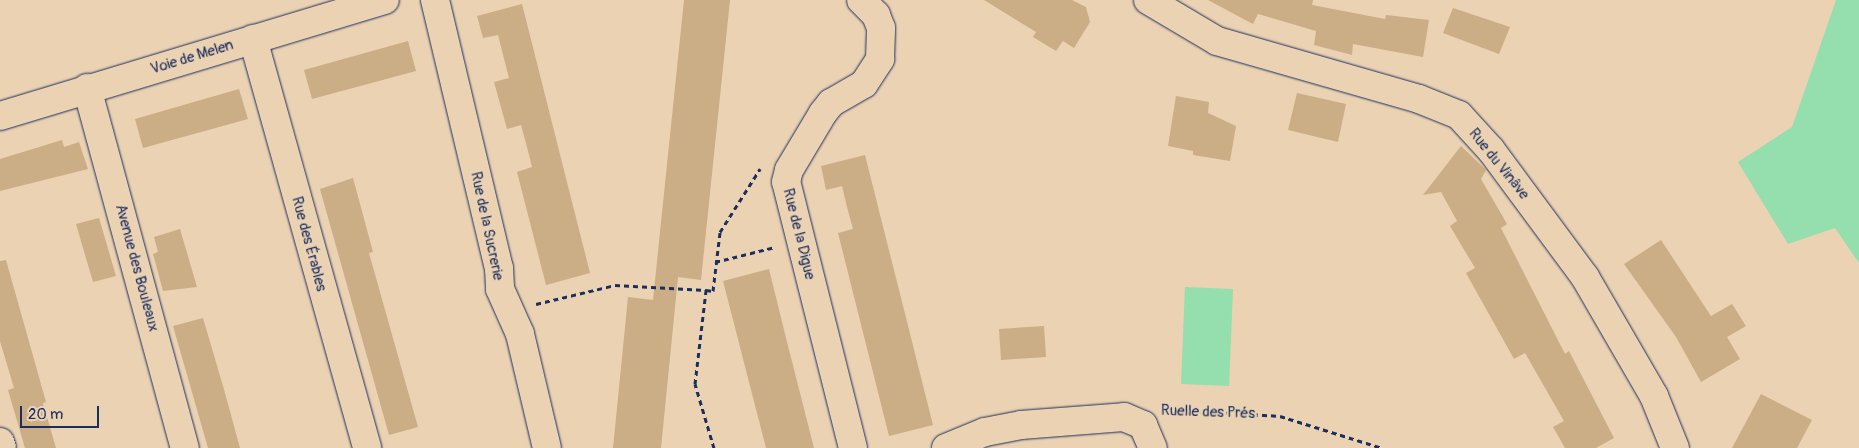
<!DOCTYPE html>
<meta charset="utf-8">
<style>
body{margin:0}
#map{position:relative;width:1859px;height:448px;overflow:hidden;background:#ebd2b3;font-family:Pangolin,sans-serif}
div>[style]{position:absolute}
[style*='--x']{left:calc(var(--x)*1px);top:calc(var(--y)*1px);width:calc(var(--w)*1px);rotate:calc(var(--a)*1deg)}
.green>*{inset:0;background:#95dead}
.building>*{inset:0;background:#cbad86}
.path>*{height:3px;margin-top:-1.5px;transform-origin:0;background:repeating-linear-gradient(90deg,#1b2f5e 0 5px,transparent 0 9px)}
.roads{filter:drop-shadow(0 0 1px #1b2f5e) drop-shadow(0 0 1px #1b2f5e)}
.minor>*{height:28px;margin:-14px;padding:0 14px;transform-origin:14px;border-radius:14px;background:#ebd2b3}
span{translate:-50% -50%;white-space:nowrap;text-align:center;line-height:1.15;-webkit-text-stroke:4.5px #ebd2b3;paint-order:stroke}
.street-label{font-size:15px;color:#1b2f5e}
.scale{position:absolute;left:20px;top:406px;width:79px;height:22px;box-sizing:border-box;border:2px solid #1b2f5e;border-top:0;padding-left:6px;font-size:15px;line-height:18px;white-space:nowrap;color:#1b2f5e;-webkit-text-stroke:4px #ebd2b3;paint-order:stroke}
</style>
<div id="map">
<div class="green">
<div style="clip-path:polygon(1836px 0,1859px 0,1859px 263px,1835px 228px,1788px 244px,1738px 162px,1792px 127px)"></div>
<div style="clip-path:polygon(1185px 287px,1233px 289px,1229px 386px,1181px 384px)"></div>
</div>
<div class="building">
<div style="clip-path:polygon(684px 0,730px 0,701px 280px,678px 277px,661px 448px,613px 448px,628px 297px,653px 300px)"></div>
<div style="clip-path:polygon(984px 0,1072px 0,1086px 7px,1090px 22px,1074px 48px,1063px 41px,1056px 51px,1033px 37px,1036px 32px)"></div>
<div style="clip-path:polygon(1208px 0,1313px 0,1312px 5px,1385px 19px,1386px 15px,1429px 20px,1423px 57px,1353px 44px,1352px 55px,1314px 45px,1316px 31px,1258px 14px,1253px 24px)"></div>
<div style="clip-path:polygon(522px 4px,590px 273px,546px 285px,517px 172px,532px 167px,527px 147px,521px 125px,507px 129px,494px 82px,509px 78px,498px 35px,483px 38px,477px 16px)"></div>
<div style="clip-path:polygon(1453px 8px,1510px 27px,1499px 54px,1443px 33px)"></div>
<div style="clip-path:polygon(408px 41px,416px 71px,312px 99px,304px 70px)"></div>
<div style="clip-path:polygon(239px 89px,248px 119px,143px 148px,135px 119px)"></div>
<div style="clip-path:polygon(1297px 93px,1346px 104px,1338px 142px,1288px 130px)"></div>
<div style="clip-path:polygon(1176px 96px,1209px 102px,1208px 113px,1236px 126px,1230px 161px,1193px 155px,1193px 151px,1168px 146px)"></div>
<div style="clip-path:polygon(62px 140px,64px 147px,79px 142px,88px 169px,0 191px,0 159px)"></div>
<div style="clip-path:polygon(1461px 146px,1486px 170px,1481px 179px,1507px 224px,1501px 228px,1565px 354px,1569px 351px,1614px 438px,1596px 448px,1565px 448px,1553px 427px,1564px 421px,1525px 353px,1514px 359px,1466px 273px,1475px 268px,1450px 226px,1457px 221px,1441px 192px,1423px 195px)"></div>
<div style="clip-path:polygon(865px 155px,933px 425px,889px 436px,838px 233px,853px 229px,847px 207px,842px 186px,826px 190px,821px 166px)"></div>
<div style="clip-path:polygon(353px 178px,373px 252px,369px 253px,418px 427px,389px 435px,320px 189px)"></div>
<div style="clip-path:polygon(99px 218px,116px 276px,93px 282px,76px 224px)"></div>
<div style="clip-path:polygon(180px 229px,197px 287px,163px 291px,153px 254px,158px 252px,154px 237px)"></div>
<div style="clip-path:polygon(1661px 240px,1711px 316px,1732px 304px,1746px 326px,1727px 337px,1740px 359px,1701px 382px,1676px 337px,1624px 264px)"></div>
<div style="clip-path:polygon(6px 260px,46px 402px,43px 403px,56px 448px,25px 448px,8px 390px,14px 388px,0 341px,0 261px)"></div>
<div style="clip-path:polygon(769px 269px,786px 338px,814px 448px,766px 448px,723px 281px)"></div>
<div style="clip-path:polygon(203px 318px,225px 393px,240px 448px,208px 448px,173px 326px)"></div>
<div style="clip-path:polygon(1044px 326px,1046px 357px,1001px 360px,999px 329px)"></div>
<div style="clip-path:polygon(1761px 394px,1812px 420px,1797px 448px,1732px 448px)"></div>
</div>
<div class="path">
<div style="--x:715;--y:262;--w:62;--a:-14"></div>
<div style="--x:536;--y:304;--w:81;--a:-13.5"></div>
<div style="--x:615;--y:285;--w:91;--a:3.1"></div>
<div style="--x:1163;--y:409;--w:117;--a:3.4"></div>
<div style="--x:1280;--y:416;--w:107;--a:17.4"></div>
<div style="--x:714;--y:448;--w:67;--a:-106.5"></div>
<div style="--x:695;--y:384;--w:95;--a:-83.3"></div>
<div style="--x:706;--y:290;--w:7;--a:8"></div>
<div style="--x:713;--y:291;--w:59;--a:-83.2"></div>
<div style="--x:720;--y:232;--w:75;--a:-57.6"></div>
</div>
<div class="roads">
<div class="minor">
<div style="--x:435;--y:0;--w:276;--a:76.6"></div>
<div style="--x:499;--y:268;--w:21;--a:87"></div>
<div style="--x:500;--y:289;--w:49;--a:66"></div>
<div style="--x:520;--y:334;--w:117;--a:76.7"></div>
<div style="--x:1148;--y:0;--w:80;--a:30.7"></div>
<div style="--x:1217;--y:41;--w:210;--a:16"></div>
<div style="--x:1419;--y:99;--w:43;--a:21.8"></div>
<div style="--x:1459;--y:115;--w:47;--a:47.6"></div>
<div style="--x:1491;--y:150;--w:158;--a:53.5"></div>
<div style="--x:1585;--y:277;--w:138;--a:59.9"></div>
<div style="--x:1654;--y:396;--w:56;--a:68"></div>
<div style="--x:253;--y:39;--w:425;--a:74.4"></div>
<div style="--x:87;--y:88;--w:373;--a:74.8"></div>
<div style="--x:0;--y:116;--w:402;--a:-16.8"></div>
<div style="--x:0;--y:442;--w:6;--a:72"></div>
<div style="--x:853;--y:448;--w:274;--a:-104.1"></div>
<div style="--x:786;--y:182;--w:12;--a:-76"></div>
<div style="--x:789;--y:170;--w:66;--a:-59.2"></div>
<div style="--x:823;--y:113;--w:13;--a:-51"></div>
<div style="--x:831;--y:103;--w:38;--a:-30"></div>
<div style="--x:864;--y:84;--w:30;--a:-57"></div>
<div style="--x:880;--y:59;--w:31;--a:-88"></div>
<div style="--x:881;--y:28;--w:14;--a:-111"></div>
<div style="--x:876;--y:15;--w:21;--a:-135"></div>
<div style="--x:946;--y:448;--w:42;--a:-22.3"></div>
<div style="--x:985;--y:432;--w:37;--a:-11"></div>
<div style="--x:1021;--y:425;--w:103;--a:-4.4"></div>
<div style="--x:1124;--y:417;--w:21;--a:23"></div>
<div style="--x:1143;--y:425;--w:25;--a:67"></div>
</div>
</div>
<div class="street-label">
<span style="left:192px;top:57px;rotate:-17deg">Voie de Melen</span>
<span style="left:1499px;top:164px;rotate:51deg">Rue du Vinâve</span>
<span style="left:487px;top:226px;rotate:78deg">Rue de la Sucrerie</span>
<span style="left:799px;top:234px;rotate:76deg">Rue de la Digue</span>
<span style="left:309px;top:244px;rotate:75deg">Rue des Érables</span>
<span style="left:137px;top:268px;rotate:75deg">Avenue des Bouleaux</span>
<span style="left:1208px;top:412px;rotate:2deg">Ruelle des Prés</span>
</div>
<div class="scale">20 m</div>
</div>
